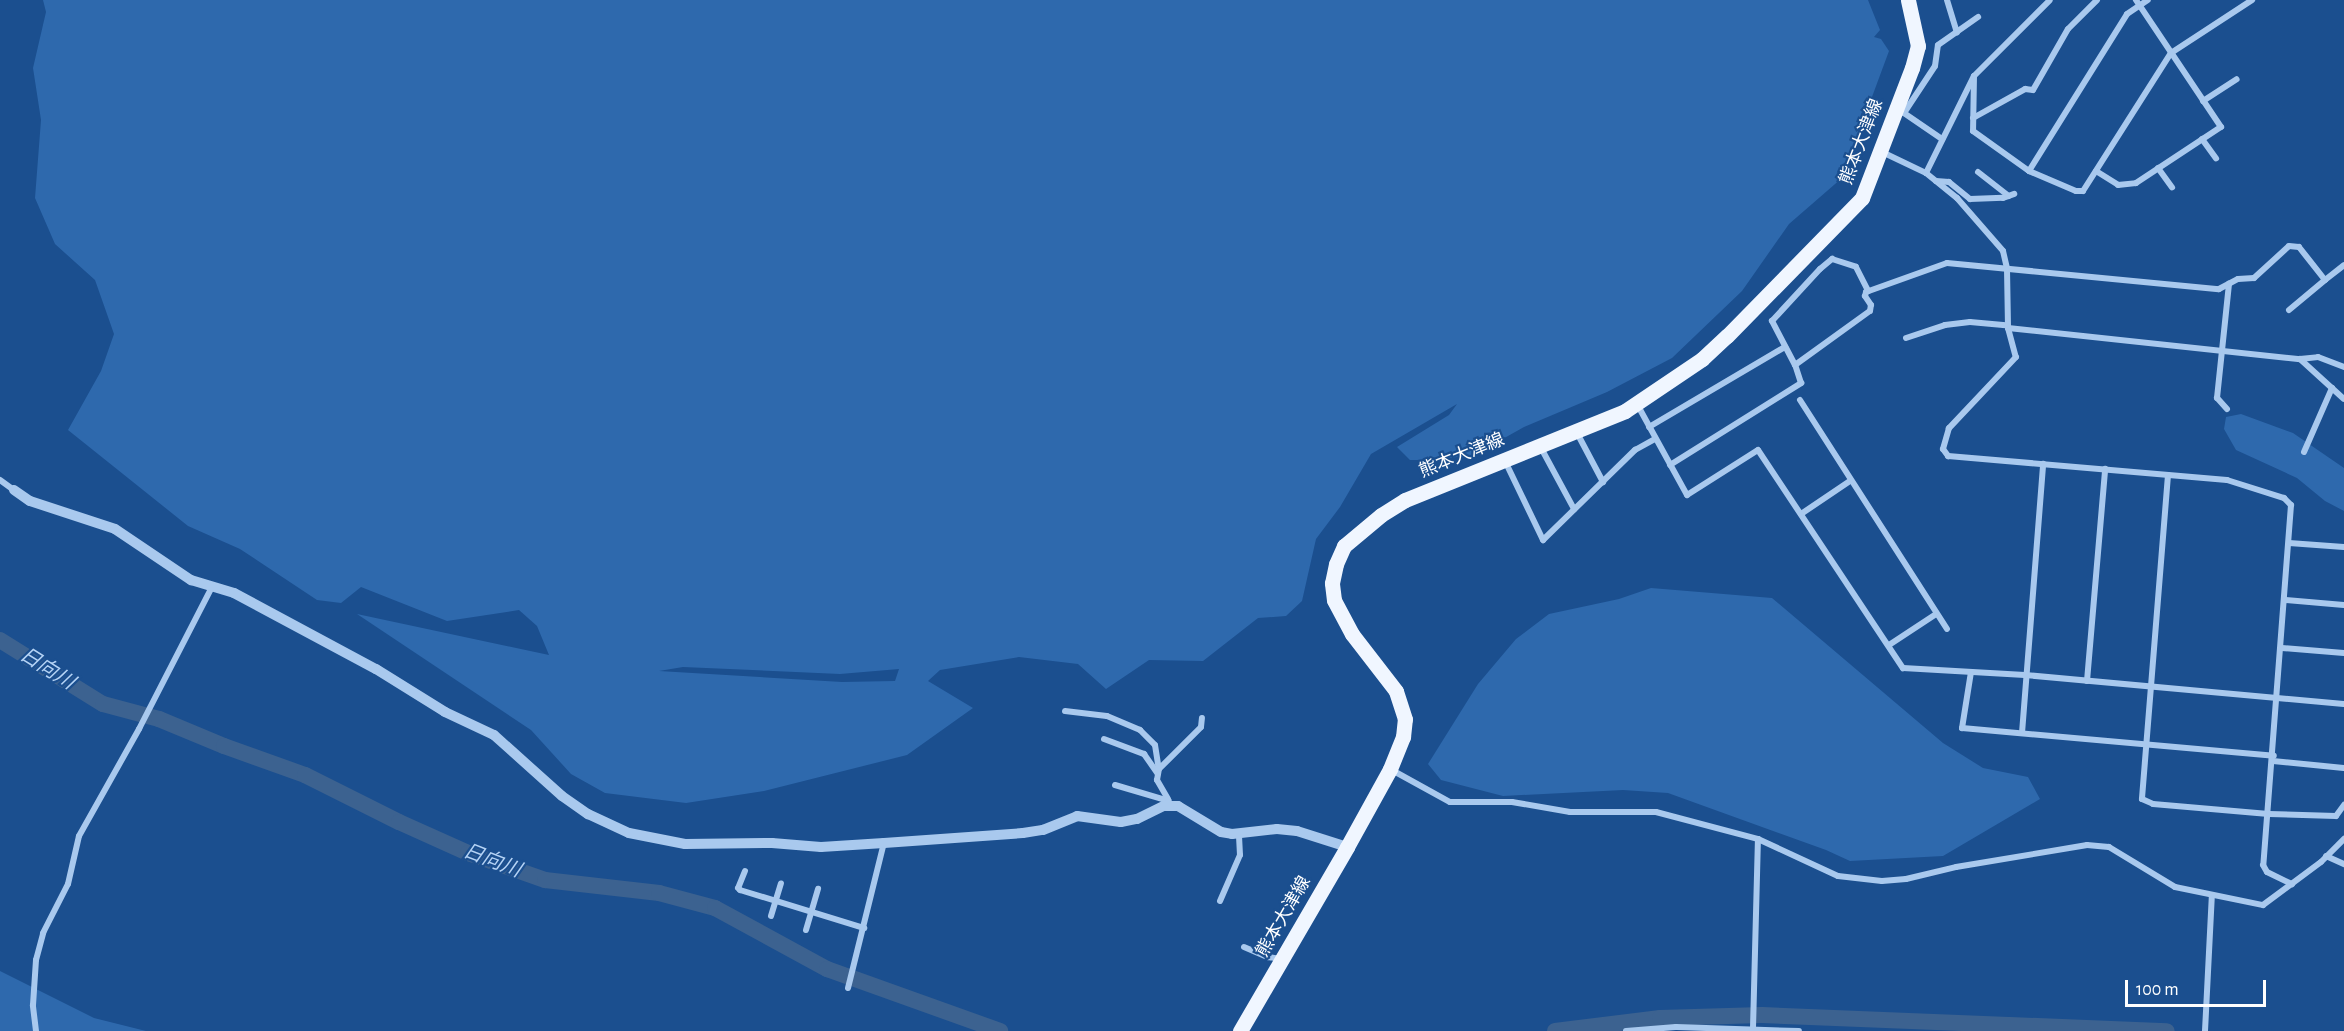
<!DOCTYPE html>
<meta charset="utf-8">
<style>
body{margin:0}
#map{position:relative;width:2344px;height:1031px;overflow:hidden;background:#1b4f8f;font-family:"Alegreya Sans","Noto Sans JP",sans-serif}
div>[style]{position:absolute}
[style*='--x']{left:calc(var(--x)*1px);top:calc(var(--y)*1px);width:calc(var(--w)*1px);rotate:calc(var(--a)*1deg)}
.green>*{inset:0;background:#2e69ad}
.river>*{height:16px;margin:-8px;padding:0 8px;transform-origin:8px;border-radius:8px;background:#3c6290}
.minor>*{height:6px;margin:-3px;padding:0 3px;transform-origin:3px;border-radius:3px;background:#a9c9ee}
.tertiary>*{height:10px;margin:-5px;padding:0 5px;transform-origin:5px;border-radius:5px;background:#a9c9ee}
.primary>*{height:15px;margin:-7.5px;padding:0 7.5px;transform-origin:7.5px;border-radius:7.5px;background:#f0f6ff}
span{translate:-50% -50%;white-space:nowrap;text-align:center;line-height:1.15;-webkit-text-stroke:4.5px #1b4f8f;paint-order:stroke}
.street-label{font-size:18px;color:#fff}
.water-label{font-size:20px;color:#b5d3f5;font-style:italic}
.scale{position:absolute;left:2125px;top:980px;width:141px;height:27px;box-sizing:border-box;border:3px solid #fff;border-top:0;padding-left:8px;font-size:18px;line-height:21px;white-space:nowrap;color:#fff;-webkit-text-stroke:4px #1b4f8f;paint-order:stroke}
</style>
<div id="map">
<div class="green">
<div style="clip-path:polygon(evenodd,43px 0,1868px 0,1880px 30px,1874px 37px,1881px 39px,1889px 51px,1842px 178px,1789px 224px,1742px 291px,1672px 358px,1607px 392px,1524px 427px,1476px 454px,1437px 460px,1410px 460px,1397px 447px,1449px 415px,1457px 404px,1371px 454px,1340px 507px,1316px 539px,1302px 601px,1286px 616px,1258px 618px,1203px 661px,1149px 660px,1106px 689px,1078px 664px,1019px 657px,940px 670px,928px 681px,973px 708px,907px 755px,764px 791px,686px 803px,605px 793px,571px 774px,531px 730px,357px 614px,549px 655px,537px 626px,519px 610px,447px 621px,361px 587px,341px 603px,317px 600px,240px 549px,188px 526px,68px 430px,101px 371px,114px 334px,95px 280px,55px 244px,35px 198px,41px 120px,33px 68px,46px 12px,43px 0,683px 667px,840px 674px,899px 669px,895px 681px,842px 682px,659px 671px,683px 667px)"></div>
<div style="clip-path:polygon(2241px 414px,2293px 433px,2344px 468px,2344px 511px,2325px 501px,2297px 478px,2236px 450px,2224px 429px,2226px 417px)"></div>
<div style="clip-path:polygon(1651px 588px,1772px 598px,1943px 743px,1983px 768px,2028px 777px,2040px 799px,1943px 856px,1850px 861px,1826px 850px,1668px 793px,1623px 790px,1503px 796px,1441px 780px,1428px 764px,1478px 684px,1516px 639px,1549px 614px,1619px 599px)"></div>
<div style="clip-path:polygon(0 971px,94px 1018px,146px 1031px,0 1031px)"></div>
</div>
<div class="river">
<div style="--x:0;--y:640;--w:121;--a:31.9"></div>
<div style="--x:103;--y:704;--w:58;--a:15"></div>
<div style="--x:159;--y:719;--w:70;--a:22.6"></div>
<div style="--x:224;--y:746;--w:86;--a:19.7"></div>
<div style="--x:305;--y:775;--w:105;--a:26.6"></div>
<div style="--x:399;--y:822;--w:76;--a:24.2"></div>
<div style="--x:468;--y:853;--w:82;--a:19.3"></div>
<div style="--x:545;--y:880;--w:115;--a:6.5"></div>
<div style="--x:659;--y:893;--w:58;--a:15"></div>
<div style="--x:715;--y:908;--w:128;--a:28.6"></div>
<div style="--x:827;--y:969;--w:184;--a:19.7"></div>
<div style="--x:1555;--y:1031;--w:106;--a:-7.1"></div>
<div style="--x:1660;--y:1018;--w:102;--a:-1.7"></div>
<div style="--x:1762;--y:1015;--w:405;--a:2.3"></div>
</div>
<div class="minor">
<div style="--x:1947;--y:0;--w:34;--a:73"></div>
<div style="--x:1974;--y:76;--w:55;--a:91"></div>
<div style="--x:1973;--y:131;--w:69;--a:35.5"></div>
<div style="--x:2029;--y:171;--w:51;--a:23.1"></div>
<div style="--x:2076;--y:191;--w:7;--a:0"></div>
<div style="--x:2083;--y:191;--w:164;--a:-57.5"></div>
<div style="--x:2171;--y:53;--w:97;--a:-33.2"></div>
<div style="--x:2203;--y:101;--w:40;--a:-32.9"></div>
<div style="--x:1901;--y:111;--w:50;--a:34.3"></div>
<div style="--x:1904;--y:113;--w:56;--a:-56.6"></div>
<div style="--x:1935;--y:66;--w:21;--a:-82"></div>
<div style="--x:1938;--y:45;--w:49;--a:-35"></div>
<div style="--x:1973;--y:118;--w:60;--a:-29.1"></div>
<div style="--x:2025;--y:89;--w:8;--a:7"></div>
<div style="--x:2033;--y:90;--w:70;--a:-60.2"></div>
<div style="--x:2068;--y:29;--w:41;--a:-45"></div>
<div style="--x:2202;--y:139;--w:24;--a:54"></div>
<div style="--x:1882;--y:152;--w:49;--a:25.5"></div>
<div style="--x:1926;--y:173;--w:40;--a:39"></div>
<div style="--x:1957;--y:198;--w:70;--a:49"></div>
<div style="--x:2003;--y:251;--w:18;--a:77"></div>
<div style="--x:2007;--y:269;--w:59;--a:89"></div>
<div style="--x:2008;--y:328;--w:294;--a:6.1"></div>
<div style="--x:2300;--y:359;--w:18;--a:-6"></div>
<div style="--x:2318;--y:357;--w:28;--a:21"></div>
<div style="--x:2158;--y:168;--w:24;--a:54"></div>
<div style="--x:2029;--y:171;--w:185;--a:-58"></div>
<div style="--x:2127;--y:14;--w:25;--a:-34"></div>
<div style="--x:2096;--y:171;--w:26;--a:32"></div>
<div style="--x:2118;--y:185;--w:18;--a:-6"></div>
<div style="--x:2136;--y:183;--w:102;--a:-33.4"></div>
<div style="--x:2221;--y:127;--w:153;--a:-123.8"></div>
<div style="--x:1978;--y:172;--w:39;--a:38"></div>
<div style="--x:1926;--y:173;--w:108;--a:-63.7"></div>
<div style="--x:1974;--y:76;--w:107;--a:-45"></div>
<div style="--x:1936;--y:181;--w:13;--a:4"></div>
<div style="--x:1949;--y:182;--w:27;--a:39"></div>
<div style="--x:1970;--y:199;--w:33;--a:-2"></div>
<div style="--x:2003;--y:198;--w:12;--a:-20"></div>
<div style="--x:2289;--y:310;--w:47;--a:-39.8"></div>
<div style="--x:2008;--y:328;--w:30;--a:75"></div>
<div style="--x:2016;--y:357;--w:98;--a:133.3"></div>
<div style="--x:1949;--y:428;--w:22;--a:106"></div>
<div style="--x:1943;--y:449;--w:9;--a:54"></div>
<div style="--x:1948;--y:456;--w:280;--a:4.9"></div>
<div style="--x:2227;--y:480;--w:60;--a:17.5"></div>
<div style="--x:2284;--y:498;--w:10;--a:45"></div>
<div style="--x:2291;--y:505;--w:361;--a:94.4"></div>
<div style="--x:2263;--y:865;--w:8;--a:60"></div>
<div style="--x:2267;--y:872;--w:28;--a:26"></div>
<div style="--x:1906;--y:338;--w:41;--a:-18.4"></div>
<div style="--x:1945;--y:325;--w:25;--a:-7"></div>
<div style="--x:1970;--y:322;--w:36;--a:5"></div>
<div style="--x:2300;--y:359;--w:59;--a:42.3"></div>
<div style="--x:1795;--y:365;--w:92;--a:-35.8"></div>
<div style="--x:1870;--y:311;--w:6;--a:-81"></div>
<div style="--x:1871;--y:305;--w:11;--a:-124"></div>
<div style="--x:1865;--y:296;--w:4;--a:-76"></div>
<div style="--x:1866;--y:292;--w:86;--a:-19.7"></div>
<div style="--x:1947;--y:263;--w:273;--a:5.5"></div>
<div style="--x:2219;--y:289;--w:21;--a:-28"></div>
<div style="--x:2238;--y:279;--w:16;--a:-4"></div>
<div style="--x:2254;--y:278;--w:47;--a:-42.4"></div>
<div style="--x:2289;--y:246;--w:10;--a:6"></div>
<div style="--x:2299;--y:247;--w:42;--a:51.8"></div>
<div style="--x:2325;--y:280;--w:24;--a:-38"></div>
<div style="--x:1800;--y:400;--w:272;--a:57.3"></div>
<div style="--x:1637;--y:404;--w:104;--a:61.2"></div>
<div style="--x:1687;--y:495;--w:84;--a:-32.4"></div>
<div style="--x:1758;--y:450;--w:262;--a:56.4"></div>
<div style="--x:1903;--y:668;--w:122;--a:3.3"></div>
<div style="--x:2025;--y:675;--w:320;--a:5.2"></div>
<div style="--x:2227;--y:409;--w:15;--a:-132"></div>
<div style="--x:2217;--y:398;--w:115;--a:-84"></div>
<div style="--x:1649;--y:427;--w:158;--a:-30.5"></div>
<div style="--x:1576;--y:431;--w:58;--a:62.1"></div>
<div style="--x:1540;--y:446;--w:72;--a:61.6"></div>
<div style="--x:2304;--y:452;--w:70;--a:-66.4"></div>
<div style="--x:1505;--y:461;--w:88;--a:64.3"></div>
<div style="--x:1543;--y:540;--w:129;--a:-44.4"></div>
<div style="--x:1635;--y:450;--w:23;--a:-29"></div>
<div style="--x:1670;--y:465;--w:155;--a:-32"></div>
<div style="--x:1801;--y:383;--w:19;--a:-108"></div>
<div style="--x:1795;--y:365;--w:50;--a:-117.6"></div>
<div style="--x:1772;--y:321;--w:71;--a:-47.3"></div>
<div style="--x:1820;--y:269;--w:16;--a:-40"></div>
<div style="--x:1832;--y:259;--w:25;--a:18"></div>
<div style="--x:1856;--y:267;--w:27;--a:63"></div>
<div style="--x:2168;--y:475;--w:325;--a:94.6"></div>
<div style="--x:2142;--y:799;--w:12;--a:24"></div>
<div style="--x:2153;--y:804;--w:116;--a:4.9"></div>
<div style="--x:2269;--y:814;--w:67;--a:1.7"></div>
<div style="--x:2336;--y:816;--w:14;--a:-54"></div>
<div style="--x:0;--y:480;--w:17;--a:36"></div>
<div style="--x:1801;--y:514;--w:59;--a:-34"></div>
<div style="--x:2289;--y:543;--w:55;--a:4.2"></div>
<div style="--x:2285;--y:600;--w:59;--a:4.8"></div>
<div style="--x:1889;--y:645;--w:56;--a:-33.4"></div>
<div style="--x:2282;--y:648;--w:62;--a:4.6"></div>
<div style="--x:1971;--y:672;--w:57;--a:99.1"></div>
<div style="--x:1962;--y:728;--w:313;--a:5.1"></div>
<div style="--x:2087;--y:681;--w:213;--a:-85.1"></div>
<div style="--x:1065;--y:711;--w:42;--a:6.8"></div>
<div style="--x:1107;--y:716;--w:36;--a:23"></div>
<div style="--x:1140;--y:730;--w:21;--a:45"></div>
<div style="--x:1155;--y:745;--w:24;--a:81"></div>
<div style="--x:2022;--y:733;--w:270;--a:-85.5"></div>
<div style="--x:1104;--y:739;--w:43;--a:20.6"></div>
<div style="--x:1144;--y:754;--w:24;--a:55"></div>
<div style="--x:2273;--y:761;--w:71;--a:5.6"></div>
<div style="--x:1390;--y:769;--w:68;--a:28.8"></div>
<div style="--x:1450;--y:802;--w:62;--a:0"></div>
<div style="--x:1512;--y:802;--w:59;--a:9.8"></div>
<div style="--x:1570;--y:812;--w:86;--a:0"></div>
<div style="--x:1656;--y:812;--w:106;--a:14.8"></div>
<div style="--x:1758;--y:839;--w:88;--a:24.8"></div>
<div style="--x:1838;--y:876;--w:44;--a:6.5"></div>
<div style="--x:1882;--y:881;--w:24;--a:-5"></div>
<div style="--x:1906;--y:879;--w:51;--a:-13.5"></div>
<div style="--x:1956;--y:867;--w:133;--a:-9.5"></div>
<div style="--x:2087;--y:845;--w:22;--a:5"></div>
<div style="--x:2109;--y:847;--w:77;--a:31.2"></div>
<div style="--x:2175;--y:887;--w:90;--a:11.6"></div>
<div style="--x:2263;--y:905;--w:72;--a:-36.6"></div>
<div style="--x:2321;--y:862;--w:33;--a:-45"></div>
<div style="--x:1115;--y:785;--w:56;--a:16.5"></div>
<div style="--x:1168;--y:799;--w:22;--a:-120"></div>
<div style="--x:1157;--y:780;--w:11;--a:-80"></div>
<div style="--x:1159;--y:769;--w:59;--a:-45"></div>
<div style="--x:1201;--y:727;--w:9;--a:-84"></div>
<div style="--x:2326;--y:856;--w:20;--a:24"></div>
<div style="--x:745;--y:871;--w:18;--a:112"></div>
<div style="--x:738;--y:888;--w:3;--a:45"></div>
<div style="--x:740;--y:890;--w:130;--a:17"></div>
<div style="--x:1220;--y:901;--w:50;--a:-66.5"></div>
<div style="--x:1240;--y:855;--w:22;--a:-93"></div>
<div style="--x:771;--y:916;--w:34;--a:-73"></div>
<div style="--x:806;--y:930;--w:43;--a:-73.7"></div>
<div style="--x:1244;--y:947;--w:26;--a:23"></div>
<div style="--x:1268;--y:957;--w:13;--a:9"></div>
<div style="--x:848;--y:988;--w:149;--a:-76.1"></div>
<div style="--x:1753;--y:1028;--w:189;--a:-88.5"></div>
<div style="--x:36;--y:1031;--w:26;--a:-97"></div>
<div style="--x:33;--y:1005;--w:45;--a:-86.2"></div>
<div style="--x:36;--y:960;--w:28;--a:-75"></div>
<div style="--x:43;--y:933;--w:55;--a:-63"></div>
<div style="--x:68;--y:884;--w:49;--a:-77.1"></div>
<div style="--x:79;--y:836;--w:123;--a:-60.7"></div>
<div style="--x:139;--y:729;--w:160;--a:-62.8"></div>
<div style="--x:1626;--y:1031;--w:50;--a:-4.6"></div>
<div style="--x:1676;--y:1027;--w:123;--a:1.9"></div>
<div style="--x:2205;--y:1031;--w:136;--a:-87.1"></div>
</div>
<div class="tertiary">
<div style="--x:14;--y:490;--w:19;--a:35"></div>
<div style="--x:30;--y:501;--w:89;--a:18.2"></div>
<div style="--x:115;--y:529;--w:92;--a:33.9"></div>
<div style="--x:191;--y:580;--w:45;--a:16.8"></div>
<div style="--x:234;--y:593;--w:161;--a:28.2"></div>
<div style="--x:376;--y:669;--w:81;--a:31.9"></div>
<div style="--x:445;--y:712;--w:54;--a:25.1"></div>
<div style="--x:494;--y:735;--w:91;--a:41.9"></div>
<div style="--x:562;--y:796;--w:32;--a:35"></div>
<div style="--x:588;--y:814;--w:45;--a:24.9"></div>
<div style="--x:629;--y:833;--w:57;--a:11.1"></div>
<div style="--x:685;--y:844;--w:87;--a:-0.7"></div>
<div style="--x:772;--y:843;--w:49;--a:4.7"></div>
<div style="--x:821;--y:847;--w:63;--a:-3.6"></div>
<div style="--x:884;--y:843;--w:139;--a:-4.1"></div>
<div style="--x:1023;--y:833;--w:20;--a:-9"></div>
<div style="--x:1043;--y:830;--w:37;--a:-22"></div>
<div style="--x:1077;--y:816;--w:44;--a:7.8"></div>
<div style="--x:1121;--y:822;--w:16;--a:-11"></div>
<div style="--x:1137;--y:819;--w:30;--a:-26"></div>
<div style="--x:1164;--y:806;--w:14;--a:0"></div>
<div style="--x:1178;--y:806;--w:50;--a:31.2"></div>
<div style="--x:1221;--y:832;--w:11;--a:10"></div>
<div style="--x:1232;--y:834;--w:45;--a:-6.3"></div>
<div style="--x:1277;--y:829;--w:20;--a:6"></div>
<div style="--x:1297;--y:831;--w:52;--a:17.7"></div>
</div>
<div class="primary">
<div style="--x:1240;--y:1031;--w:213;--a:-59.8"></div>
<div style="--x:1347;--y:847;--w:89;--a:-61.1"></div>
<div style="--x:1390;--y:769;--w:35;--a:-68"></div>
<div style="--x:1403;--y:737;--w:18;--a:-84"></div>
<div style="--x:1405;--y:719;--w:29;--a:-108"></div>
<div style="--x:1396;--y:691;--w:72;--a:-127.7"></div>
<div style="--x:1352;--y:634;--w:38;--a:-118"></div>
<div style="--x:1334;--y:600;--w:17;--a:-97"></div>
<div style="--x:1332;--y:583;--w:19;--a:-78"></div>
<div style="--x:1336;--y:564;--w:20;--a:-66"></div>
<div style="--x:1344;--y:546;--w:48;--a:-40"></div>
<div style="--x:1381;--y:515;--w:28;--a:-32"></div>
<div style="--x:1405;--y:500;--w:237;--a:-22"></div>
<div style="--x:1625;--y:411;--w:93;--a:-34"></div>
<div style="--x:1702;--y:359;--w:34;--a:-43"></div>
<div style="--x:1727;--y:336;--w:193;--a:-45.6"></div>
<div style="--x:1862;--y:198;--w:139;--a:-69"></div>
<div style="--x:1912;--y:68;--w:23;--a:-75"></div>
<div style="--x:1918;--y:46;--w:47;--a:-102.3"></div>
</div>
<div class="street-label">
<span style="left:1862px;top:142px;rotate:-69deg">熊本大津線</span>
<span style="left:1462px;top:456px;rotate:-22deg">熊本大津線</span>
<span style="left:1284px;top:917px;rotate:-60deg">熊本大津線</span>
</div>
<div class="water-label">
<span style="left:47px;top:669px;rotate:32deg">日向川</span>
<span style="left:492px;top:861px;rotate:21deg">日向川</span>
</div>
<div class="scale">100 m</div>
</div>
